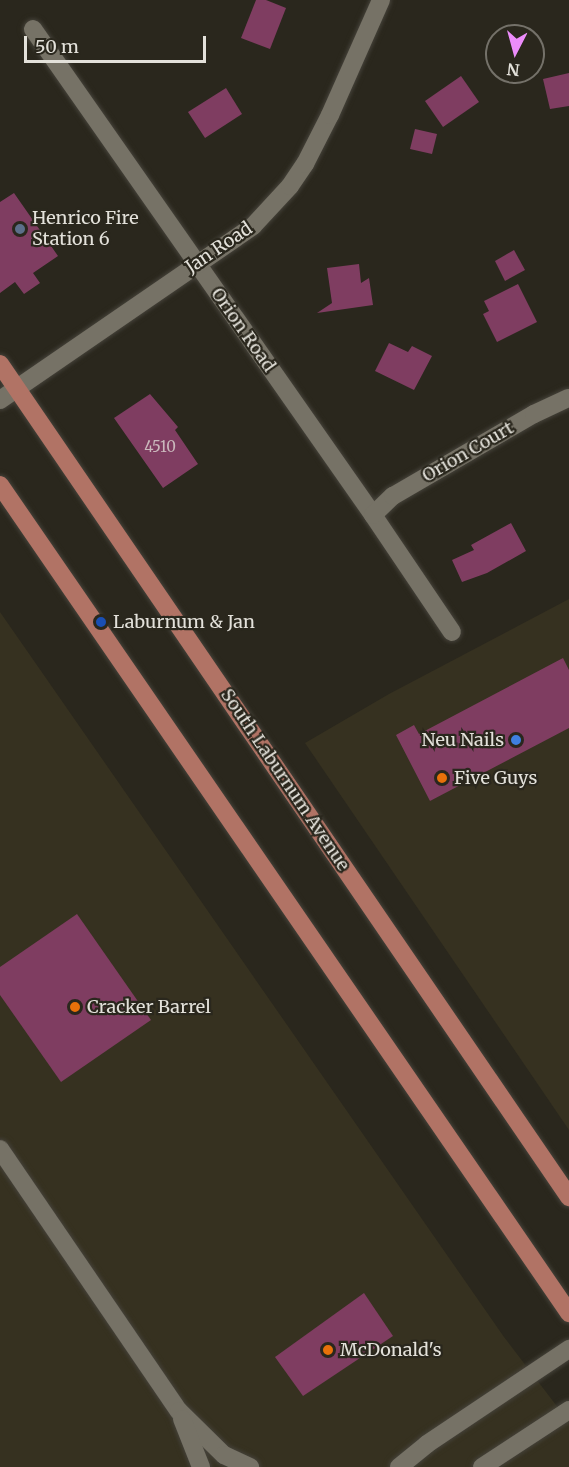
<!DOCTYPE html>
<style>
body{margin:0}
#map{position:relative;width:569px;height:1467px;overflow:hidden;background:#2a271d;font-family:Merriweather,serif}
div>[style]{position:absolute}
[style*='--x']{left:calc(var(--x)*1px);top:calc(var(--y)*1px);width:calc(var(--w)*1px);rotate:calc(var(--a)*1deg)}
.built>*{inset:0;background:#363120}
.building>*{inset:0;background:#7f3d61}
.roads{filter:drop-shadow(0 0 2px #45423a) drop-shadow(0 0 2px #45423a)}
.minor>*{height:18px;margin:-9px;padding:0 9px;transform-origin:9px;border-radius:9px;background:#767266}
.primary>*{height:18px;margin:-9px;padding:0 9px;transform-origin:9px;border-radius:9px;background:#b17365}
.dots>*{width:16px;height:16px;translate:-50% -50%;box-sizing:border-box;border:3px solid #2a271d;border-radius:50%}
span{translate:-50% -50%;white-space:nowrap;text-align:center;line-height:1.15;-webkit-text-stroke:4.5px #2a271d;paint-order:stroke}
.number-label{font-size:15px;color:#cab8bc}
.number-label span{-webkit-text-stroke-width:0}
.poi-label{font-size:18px;color:#e3e1da}
.left{translate:0 -50%;text-align:left}
.right{translate:-100% -50%;text-align:right}
.street-label{font-size:18px;color:#e3e1da}
.north{position:absolute;left:485px;top:24px;width:60px;height:60px;box-sizing:border-box;background:#2a271d;border:2px solid #747169;border-radius:50%;rotate:186deg;font-size:16px;font-weight:700;line-height:24px;text-align:center;color:#e3e1da}
.north::after{content:'';display:block;margin:auto;width:21px;height:27px;background:#ec8cfa;clip-path:polygon(50% 0,100% 100%,50% 72%,0 100%)}
.scale{position:absolute;left:24px;top:36px;width:182px;height:27px;box-sizing:border-box;border:3px solid #e3e1da;border-top:0;padding-left:8px;font-size:18px;line-height:21px;white-space:nowrap;color:#e3e1da;-webkit-text-stroke:4px #2a271d;paint-order:stroke}
</style>
<div id="map">
<div class="built">
<div style="clip-path:polygon(569px 599px,569px 1130px,305px 743px,389px 694px)"></div>
<div style="clip-path:polygon(0 612px,504px 1337px,569px 1422px,569px 1467px,0 1467px)"></div>
</div>
<div class="building">
<div style="clip-path:polygon(256px 0,266px 0,286px 8px,270px 49px,241px 38px)"></div>
<div style="clip-path:polygon(569px 73px,569px 106px,550px 109px,543px 79px)"></div>
<div style="clip-path:polygon(461px 76px,479px 102px,443px 127px,425px 101px)"></div>
<div style="clip-path:polygon(226px 88px,242px 114px,205px 138px,188px 112px)"></div>
<div style="clip-path:polygon(415px 129px,437px 134px,432px 154px,410px 149px)"></div>
<div style="clip-path:polygon(14px 193px,58px 256px,33px 273px,40px 283px,24px 294px,15px 282px,0 293px,0 202px)"></div>
<div style="clip-path:polygon(514px 250px,525px 270px,505px 281px,495px 261px)"></div>
<div style="clip-path:polygon(359px 264px,361px 283px,369px 278px,373px 305px,317px 313px,332px 303px,327px 268px)"></div>
<div style="clip-path:polygon(518px 284px,537px 322px,497px 342px,483px 314px,489px 311px,484px 301px)"></div>
<div style="clip-path:polygon(389px 343px,408px 352px,412px 346px,432px 356px,414px 390px,375px 371px)"></div>
<div style="clip-path:polygon(150px 394px,178px 427px,175px 430px,198px 464px,163px 488px,114px 418px)"></div>
<div style="clip-path:polygon(511px 523px,526px 551px,487px 573px,462px 582px,452px 560px,474px 550px,471px 545px)"></div>
<div style="clip-path:polygon(563px 658px,569px 670px,569px 728px,430px 801px,396px 735px,414px 725px,419px 734px)"></div>
<div style="clip-path:polygon(77px 914px,151px 1020px,61px 1082px,0 995px,0 967px)"></div>
<div style="clip-path:polygon(364px 1293px,393px 1336px,303px 1396px,275px 1357px)"></div>
</div>
<div class="roads">
<div class="minor">
<div style="--x:33;--y:29;--w:593;--a:55.02"></div>
<div style="--x:373;--y:515;--w:141;--a:56"></div>
<div style="--x:0;--y:400;--w:307;--a:-34.5"></div>
<div style="--x:253;--y:226;--w:54;--a:-47.2"></div>
<div style="--x:290;--y:186;--w:27;--a:-56"></div>
<div style="--x:305;--y:164;--w:55;--a:-63"></div>
<div style="--x:330;--y:115;--w:126;--a:-66.1"></div>
<div style="--x:373;--y:515;--w:28;--a:-44"></div>
<div style="--x:393;--y:496;--w:163;--a:-30.2"></div>
<div style="--x:534;--y:414;--w:38;--a:-25"></div>
<div style="--x:0;--y:1149;--w:317;--a:55.7"></div>
<div style="--x:179;--y:1411;--w:63;--a:44.4"></div>
<div style="--x:224;--y:1455;--w:29;--a:25"></div>
<div style="--x:182;--y:1419;--w:52;--a:68.4"></div>
<div style="--x:399;--y:1467;--w:36;--a:-39"></div>
<div style="--x:427;--y:1444;--w:171;--a:-33.8"></div>
<div style="--x:482;--y:1467;--w:104;--a:-33.2"></div>
</div>
<div class="primary">
<div style="--x:0;--y:364;--w:1009;--a:55.66"></div>
<div style="--x:0;--y:485;--w:1005;--a:55.5"></div>
</div>
</div>
<div class="dots">
<div style="left:20px;top:229px;background:#5c6f8a"></div>
<div style="left:101px;top:622px;background:#1a4fb4"></div>
<div style="left:516px;top:740px;background:#3f7fe0"></div>
<div style="left:442px;top:778px;background:#e8710a"></div>
<div style="left:75px;top:1007px;background:#e8710a"></div>
<div style="left:328px;top:1350px;background:#e8710a"></div>
</div>
<div class="number-label">
<span style="left:160px;top:447px">4510</span>
</div>
<div class="poi-label">
<span class="left" style="left:32px;top:229px">Henrico Fire<br>Station 6</span>
<span class="left" style="left:113px;top:622px">Laburnum &amp; Jan</span>
<span class="right" style="left:504px;top:740px">Neu Nails</span>
<span class="left" style="left:454px;top:778px">Five Guys</span>
<span class="left" style="left:87px;top:1007px">Cracker Barrel</span>
<span class="left" style="left:340px;top:1350px">McDonald's</span>
</div>
<div class="street-label">
<span style="left:219px;top:248px;rotate:-34deg">Jan Road</span>
<span style="left:243px;top:330px;rotate:55deg">Orion Road</span>
<span style="left:468px;top:452px;rotate:-30deg">Orion Court</span>
<span style="left:285px;top:780px;rotate:56deg">South Laburnum Avenue</span>
</div>
<div class="north">N</div>
<div class="scale">50 m</div>
</div>
